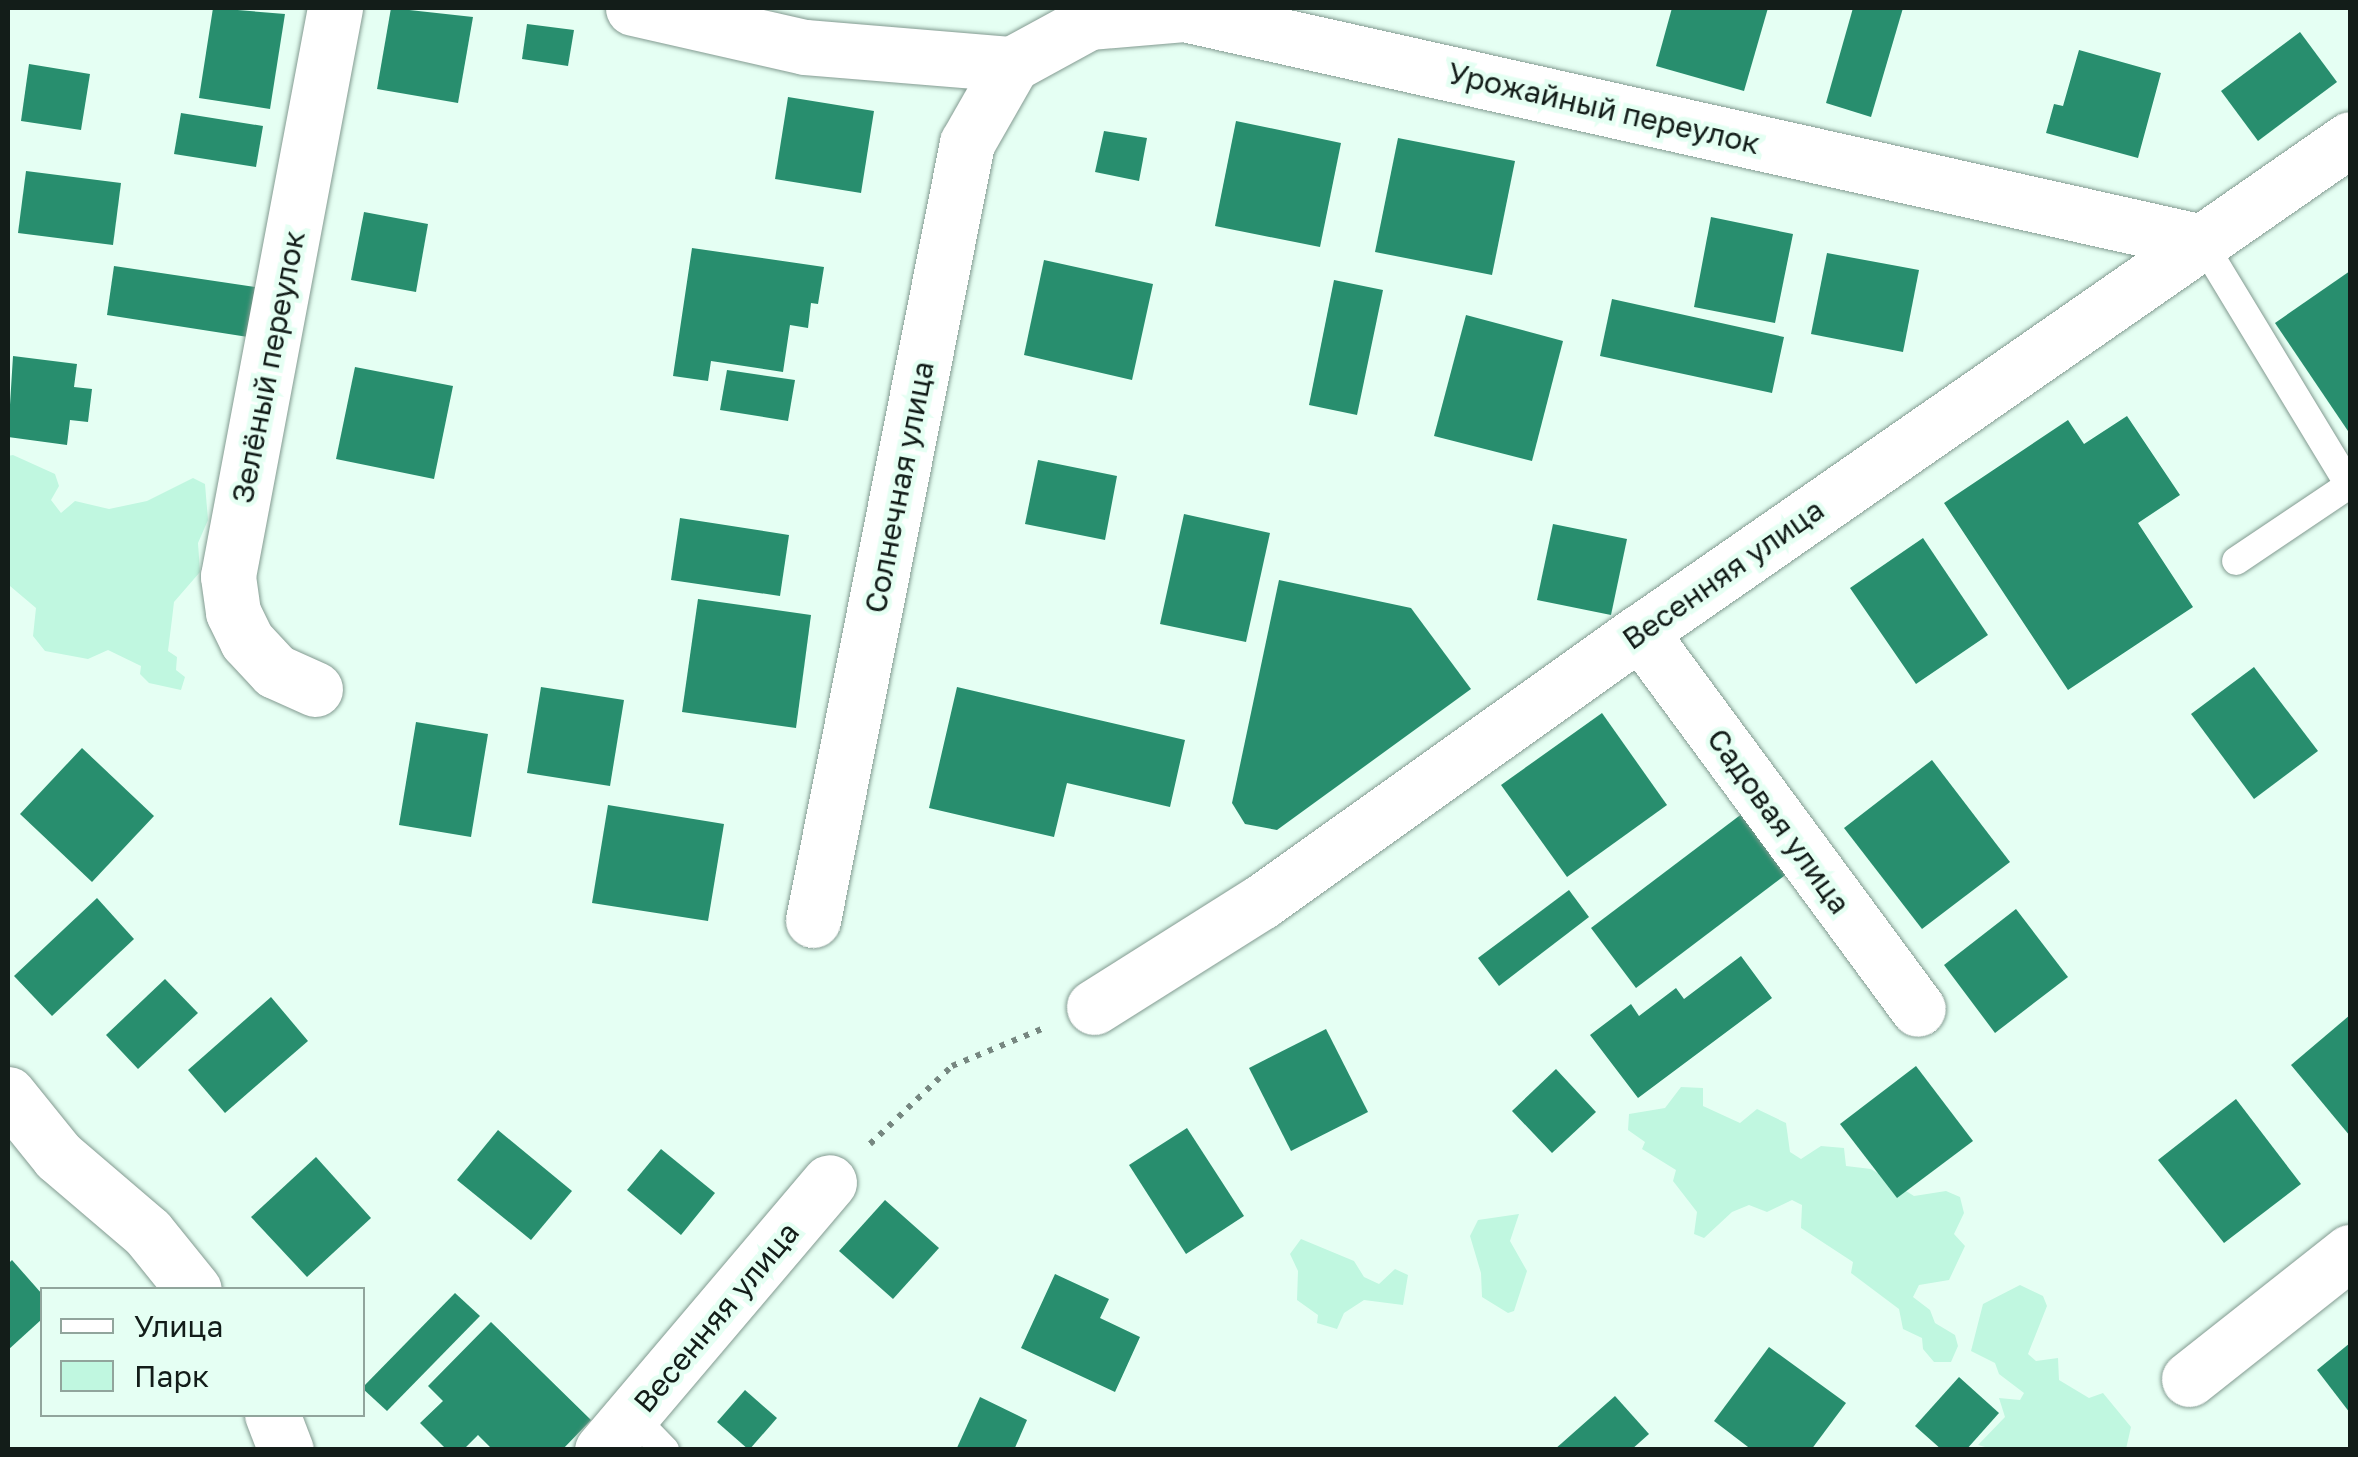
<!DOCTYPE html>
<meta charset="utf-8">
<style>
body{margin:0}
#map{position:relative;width:2358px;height:1457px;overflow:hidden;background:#e5fff3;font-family:"Golos Text",sans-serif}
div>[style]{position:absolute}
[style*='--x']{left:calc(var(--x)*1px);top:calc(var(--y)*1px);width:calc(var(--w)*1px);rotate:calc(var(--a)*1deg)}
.green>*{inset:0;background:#c0f7e0}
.building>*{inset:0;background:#288e6e}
.path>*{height:6px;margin-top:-3px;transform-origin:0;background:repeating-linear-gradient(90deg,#768780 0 5px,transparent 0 13px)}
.roads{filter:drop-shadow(0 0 2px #839b91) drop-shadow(0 0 2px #839b91)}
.service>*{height:28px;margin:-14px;padding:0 14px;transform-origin:14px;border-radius:14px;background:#fff}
.minor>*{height:55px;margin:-27.5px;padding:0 27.5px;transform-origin:27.5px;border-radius:27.5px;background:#fff}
span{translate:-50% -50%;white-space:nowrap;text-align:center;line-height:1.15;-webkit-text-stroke:9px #e5fff3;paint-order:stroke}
.street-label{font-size:30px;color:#131d19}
.frame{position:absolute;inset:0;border:10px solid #131d19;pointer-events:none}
.legend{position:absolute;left:40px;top:1287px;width:325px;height:130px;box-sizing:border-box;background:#e5fff3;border:2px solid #91a59c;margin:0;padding:12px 18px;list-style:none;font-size:30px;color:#131d19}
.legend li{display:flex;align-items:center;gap:20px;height:50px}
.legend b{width:50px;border:2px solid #91a59c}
</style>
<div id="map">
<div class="green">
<div style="clip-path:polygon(13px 455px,55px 474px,59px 486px,51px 500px,61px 513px,75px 501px,109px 509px,147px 501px,193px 478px,205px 484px,208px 520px,198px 543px,200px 572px,174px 602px,172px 619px,168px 651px,177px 657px,176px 670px,185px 677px,181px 690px,149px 683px,140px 674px,141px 666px,108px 650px,88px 659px,45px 651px,33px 636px,36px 608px,10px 586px,8px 577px,8px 456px)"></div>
<div style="clip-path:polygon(1681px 1087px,1703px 1088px,1703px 1106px,1740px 1123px,1757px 1109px,1786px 1123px,1790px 1152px,1801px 1159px,1821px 1146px,1844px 1148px,1846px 1166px,1871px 1169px,1914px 1196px,1946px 1191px,1960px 1197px,1964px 1213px,1954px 1234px,1965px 1246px,1949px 1280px,1919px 1285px,1913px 1297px,1930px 1310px,1935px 1323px,1955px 1335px,1958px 1346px,1951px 1362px,1934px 1362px,1923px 1349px,1922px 1338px,1903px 1329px,1899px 1309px,1851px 1273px,1853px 1262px,1801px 1228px,1802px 1205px,1792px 1200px,1767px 1212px,1749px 1205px,1732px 1212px,1704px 1238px,1694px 1234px,1697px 1212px,1673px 1181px,1676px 1170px,1642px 1149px,1645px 1142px,1628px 1130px,1629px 1114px,1665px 1108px)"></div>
<div style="clip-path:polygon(1519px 1214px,1510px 1241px,1527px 1271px,1514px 1311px,1508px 1313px,1482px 1297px,1481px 1273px,1470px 1236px,1478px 1220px)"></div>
<div style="clip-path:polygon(1301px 1239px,1354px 1261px,1364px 1277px,1379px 1284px,1395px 1269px,1408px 1275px,1403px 1305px,1364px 1300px,1344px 1313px,1337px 1329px,1317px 1323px,1318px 1315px,1297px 1300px,1298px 1271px,1290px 1254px)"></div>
<div style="clip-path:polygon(2020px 1285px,2043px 1296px,2047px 1306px,2028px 1354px,2036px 1361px,2058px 1358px,2059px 1380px,2089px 1398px,2103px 1393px,2131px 1427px,2126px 1449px,1996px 1450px,1978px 1445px,2005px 1417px,1999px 1398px,2020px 1400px,2024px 1393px,1999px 1374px,1995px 1363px,1971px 1351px,1983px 1304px)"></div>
</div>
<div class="building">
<div style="clip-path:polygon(213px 8px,285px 14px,270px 109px,199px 98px)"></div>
<div style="clip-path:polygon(391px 8px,473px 17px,458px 103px,377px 89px)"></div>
<div style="clip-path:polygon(1672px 8px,1768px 8px,1744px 91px,1656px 66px)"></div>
<div style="clip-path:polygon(1853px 8px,1903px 8px,1871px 117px,1826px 103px)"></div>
<div style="clip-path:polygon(527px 24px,574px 30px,568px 66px,522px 59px)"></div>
<div style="clip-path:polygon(2300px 32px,2337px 82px,2258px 141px,2221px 91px)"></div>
<div style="clip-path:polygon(2079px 50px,2161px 73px,2138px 158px,2046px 133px,2054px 104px,2063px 106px)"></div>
<div style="clip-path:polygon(29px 64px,90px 74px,81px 130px,21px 121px)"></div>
<div style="clip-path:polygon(788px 97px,874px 111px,861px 193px,775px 179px)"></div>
<div style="clip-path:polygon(181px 113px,263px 126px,256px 167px,174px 154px)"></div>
<div style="clip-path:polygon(1236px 121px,1341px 143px,1320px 247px,1215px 226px)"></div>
<div style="clip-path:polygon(1104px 131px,1147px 138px,1139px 181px,1095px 172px)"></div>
<div style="clip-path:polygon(1398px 138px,1515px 161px,1492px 275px,1375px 252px)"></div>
<div style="clip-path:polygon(26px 171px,121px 183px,113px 245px,18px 233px)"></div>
<div style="clip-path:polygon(364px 212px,428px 224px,416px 292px,351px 280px)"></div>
<div style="clip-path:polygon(1711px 217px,1793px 234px,1775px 323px,1694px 307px)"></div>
<div style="clip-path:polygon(692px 248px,824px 267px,818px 304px,811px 303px,808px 328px,790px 325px,783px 372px,711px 361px,708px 381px,673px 376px)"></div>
<div style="clip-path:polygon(1827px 253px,1919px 270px,1903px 352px,1811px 334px)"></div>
<div style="clip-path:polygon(1044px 260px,1153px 284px,1132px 380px,1024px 355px)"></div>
<div style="clip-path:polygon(114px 266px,255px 287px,248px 337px,107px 315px)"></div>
<div style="clip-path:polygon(2350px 271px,2350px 434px,2275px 323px)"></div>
<div style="clip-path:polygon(1334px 280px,1383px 290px,1357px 415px,1309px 405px)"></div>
<div style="clip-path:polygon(1612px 299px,1784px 337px,1772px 393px,1600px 356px)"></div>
<div style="clip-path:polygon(1466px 315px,1563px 341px,1532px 461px,1434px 436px)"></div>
<div style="clip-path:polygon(13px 356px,77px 364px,74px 387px,92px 389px,88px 422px,70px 420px,67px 445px,8px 437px)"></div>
<div style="clip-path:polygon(355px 367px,453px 386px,434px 479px,336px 459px)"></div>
<div style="clip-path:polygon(727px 370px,795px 380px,788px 421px,720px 410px)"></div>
<div style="clip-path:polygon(2127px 416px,2180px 495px,2138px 523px,2193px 607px,2068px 690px,1944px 503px,2068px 420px,2084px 444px)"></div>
<div style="clip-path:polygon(1038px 460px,1117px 476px,1105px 540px,1025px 524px)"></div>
<div style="clip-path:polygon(1184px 514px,1270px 533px,1246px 642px,1160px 624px)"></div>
<div style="clip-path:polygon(680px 518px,789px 535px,780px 596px,671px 580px)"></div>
<div style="clip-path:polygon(1553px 524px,1627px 539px,1611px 615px,1537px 600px)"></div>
<div style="clip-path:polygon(1923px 538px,1988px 635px,1916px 684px,1850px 588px)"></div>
<div style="clip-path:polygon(1279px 580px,1411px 608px,1471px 689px,1277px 830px,1245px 824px,1232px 803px)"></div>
<div style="clip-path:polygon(698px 599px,811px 615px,796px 728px,682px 712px)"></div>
<div style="clip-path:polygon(2254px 667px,2318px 751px,2254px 799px,2191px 714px)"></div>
<div style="clip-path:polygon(541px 687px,624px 700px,610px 786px,527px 773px)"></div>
<div style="clip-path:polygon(957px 687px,1185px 740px,1170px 807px,1067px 783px,1054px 837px,929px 808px)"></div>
<div style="clip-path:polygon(1602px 713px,1667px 805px,1567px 877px,1501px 785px)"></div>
<div style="clip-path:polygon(416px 722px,488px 734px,471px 837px,399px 825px)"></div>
<div style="clip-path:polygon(82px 748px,154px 816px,92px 882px,20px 814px)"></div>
<div style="clip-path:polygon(1932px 760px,2010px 862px,1922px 929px,1844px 828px)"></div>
<div style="clip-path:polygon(608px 805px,724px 824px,708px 921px,592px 903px)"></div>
<div style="clip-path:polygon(1743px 813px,1788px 873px,1636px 988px,1591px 928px)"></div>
<div style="clip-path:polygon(1569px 890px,1589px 917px,1499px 986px,1478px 958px)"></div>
<div style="clip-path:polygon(97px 898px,134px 939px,52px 1016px,14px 976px)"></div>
<div style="clip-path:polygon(2016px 909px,2068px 977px,1995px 1033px,1944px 965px)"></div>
<div style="clip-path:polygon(1741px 956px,1772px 998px,1638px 1098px,1590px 1035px,1631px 1004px,1639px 1016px,1676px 988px,1684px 999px)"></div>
<div style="clip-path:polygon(165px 979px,198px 1013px,138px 1069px,106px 1035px)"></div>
<div style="clip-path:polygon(271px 997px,308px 1041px,225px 1113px,188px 1070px)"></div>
<div style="clip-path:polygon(2350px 1015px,2350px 1136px,2291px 1065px)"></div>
<div style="clip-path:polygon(1326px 1029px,1368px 1112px,1291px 1151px,1249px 1068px)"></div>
<div style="clip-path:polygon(1916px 1066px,1973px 1141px,1897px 1198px,1840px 1124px)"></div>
<div style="clip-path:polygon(1556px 1069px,1596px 1112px,1552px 1153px,1512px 1111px)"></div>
<div style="clip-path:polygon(2236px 1099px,2301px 1184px,2224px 1243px,2158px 1160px)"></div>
<div style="clip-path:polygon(1187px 1128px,1244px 1216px,1186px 1254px,1129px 1165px)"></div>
<div style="clip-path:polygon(498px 1130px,572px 1191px,531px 1240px,457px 1180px)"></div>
<div style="clip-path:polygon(661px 1149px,715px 1193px,681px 1235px,627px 1190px)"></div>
<div style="clip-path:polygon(316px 1157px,371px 1218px,307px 1277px,251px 1217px)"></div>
<div style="clip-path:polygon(885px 1200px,939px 1248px,893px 1299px,839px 1251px)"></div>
<div style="clip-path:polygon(12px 1260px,42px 1294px,42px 1319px,8px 1350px,8px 1264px)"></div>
<div style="clip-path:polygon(1055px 1274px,1109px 1299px,1100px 1318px,1140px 1337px,1115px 1392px,1021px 1348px)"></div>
<div style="clip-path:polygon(455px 1293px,480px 1316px,387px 1411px,362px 1388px)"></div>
<div style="clip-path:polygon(491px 1322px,591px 1420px,562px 1450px,493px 1450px,478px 1435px,463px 1450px,447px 1450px,420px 1423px,443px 1401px,428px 1386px)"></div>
<div style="clip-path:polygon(2350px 1343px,2350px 1413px,2317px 1370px)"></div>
<div style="clip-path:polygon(1769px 1347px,1846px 1403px,1811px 1450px,1752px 1450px,1714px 1421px)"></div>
<div style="clip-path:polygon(1959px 1377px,1999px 1413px,1966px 1450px,1942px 1450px,1915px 1426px)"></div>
<div style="clip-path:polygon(745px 1390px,777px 1418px,749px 1450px,717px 1422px)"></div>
<div style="clip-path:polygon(1615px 1396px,1649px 1434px,1631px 1450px,1554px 1450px)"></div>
<div style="clip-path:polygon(980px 1397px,1027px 1420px,1014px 1450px,956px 1450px)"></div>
</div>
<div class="path">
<div style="--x:870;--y:1144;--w:113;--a:-43.6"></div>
<div style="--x:952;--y:1066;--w:100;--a:-22.4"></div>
</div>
<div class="roads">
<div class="service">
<div style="--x:2202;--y:242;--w:284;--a:58.8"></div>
<div style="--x:2349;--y:485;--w:136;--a:146.1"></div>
<div style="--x:633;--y:1417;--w:46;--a:45.9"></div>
</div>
<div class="minor">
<div style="--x:633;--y:8;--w:176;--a:12.8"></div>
<div style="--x:805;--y:47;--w:208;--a:4.7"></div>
<div style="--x:1012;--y:64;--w:88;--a:-28.6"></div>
<div style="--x:1089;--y:22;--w:95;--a:-4.8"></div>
<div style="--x:1184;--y:14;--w:1043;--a:12.62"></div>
<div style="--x:1640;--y:632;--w:468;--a:53.6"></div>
<div style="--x:315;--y:689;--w:44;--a:-155.8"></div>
<div style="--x:275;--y:671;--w:41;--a:-133"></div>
<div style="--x:247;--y:641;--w:32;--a:-116"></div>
<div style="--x:233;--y:612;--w:36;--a:-98"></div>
<div style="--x:228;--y:576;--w:578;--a:-79.33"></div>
<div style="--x:813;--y:920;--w:792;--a:-78.79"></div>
<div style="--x:967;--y:143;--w:91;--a:-60.3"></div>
<div style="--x:1094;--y:1007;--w:197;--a:-32.2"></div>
<div style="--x:1261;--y:902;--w:465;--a:-35.5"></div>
<div style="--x:1640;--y:632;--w:864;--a:-34.77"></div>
<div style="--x:8;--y:1094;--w:80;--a:51.1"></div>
<div style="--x:58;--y:1156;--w:118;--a:40.5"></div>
<div style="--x:148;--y:1233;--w:73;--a:51.1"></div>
<div style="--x:2189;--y:1379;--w:205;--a:-38.3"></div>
<div style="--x:272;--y:1414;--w:39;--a:69"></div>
<div style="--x:602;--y:1450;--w:351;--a:-49.7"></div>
</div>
</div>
<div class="street-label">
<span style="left:1604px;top:108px;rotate:13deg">Урожайный переулок</span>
<span style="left:268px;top:367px;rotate:-79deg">Зелёный переулок</span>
<span style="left:899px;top:487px;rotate:-79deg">Солнечная улица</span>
<span style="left:1723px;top:574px;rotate:-35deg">Весенняя улица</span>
<span style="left:1779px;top:821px;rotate:54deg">Садовая улица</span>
<span style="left:716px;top:1317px;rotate:-50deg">Весенняя улица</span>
</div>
<div class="frame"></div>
<ul class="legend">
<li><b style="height:12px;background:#fff"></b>Улица</li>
<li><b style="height:28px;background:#c0f7e0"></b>Парк</li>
</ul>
</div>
